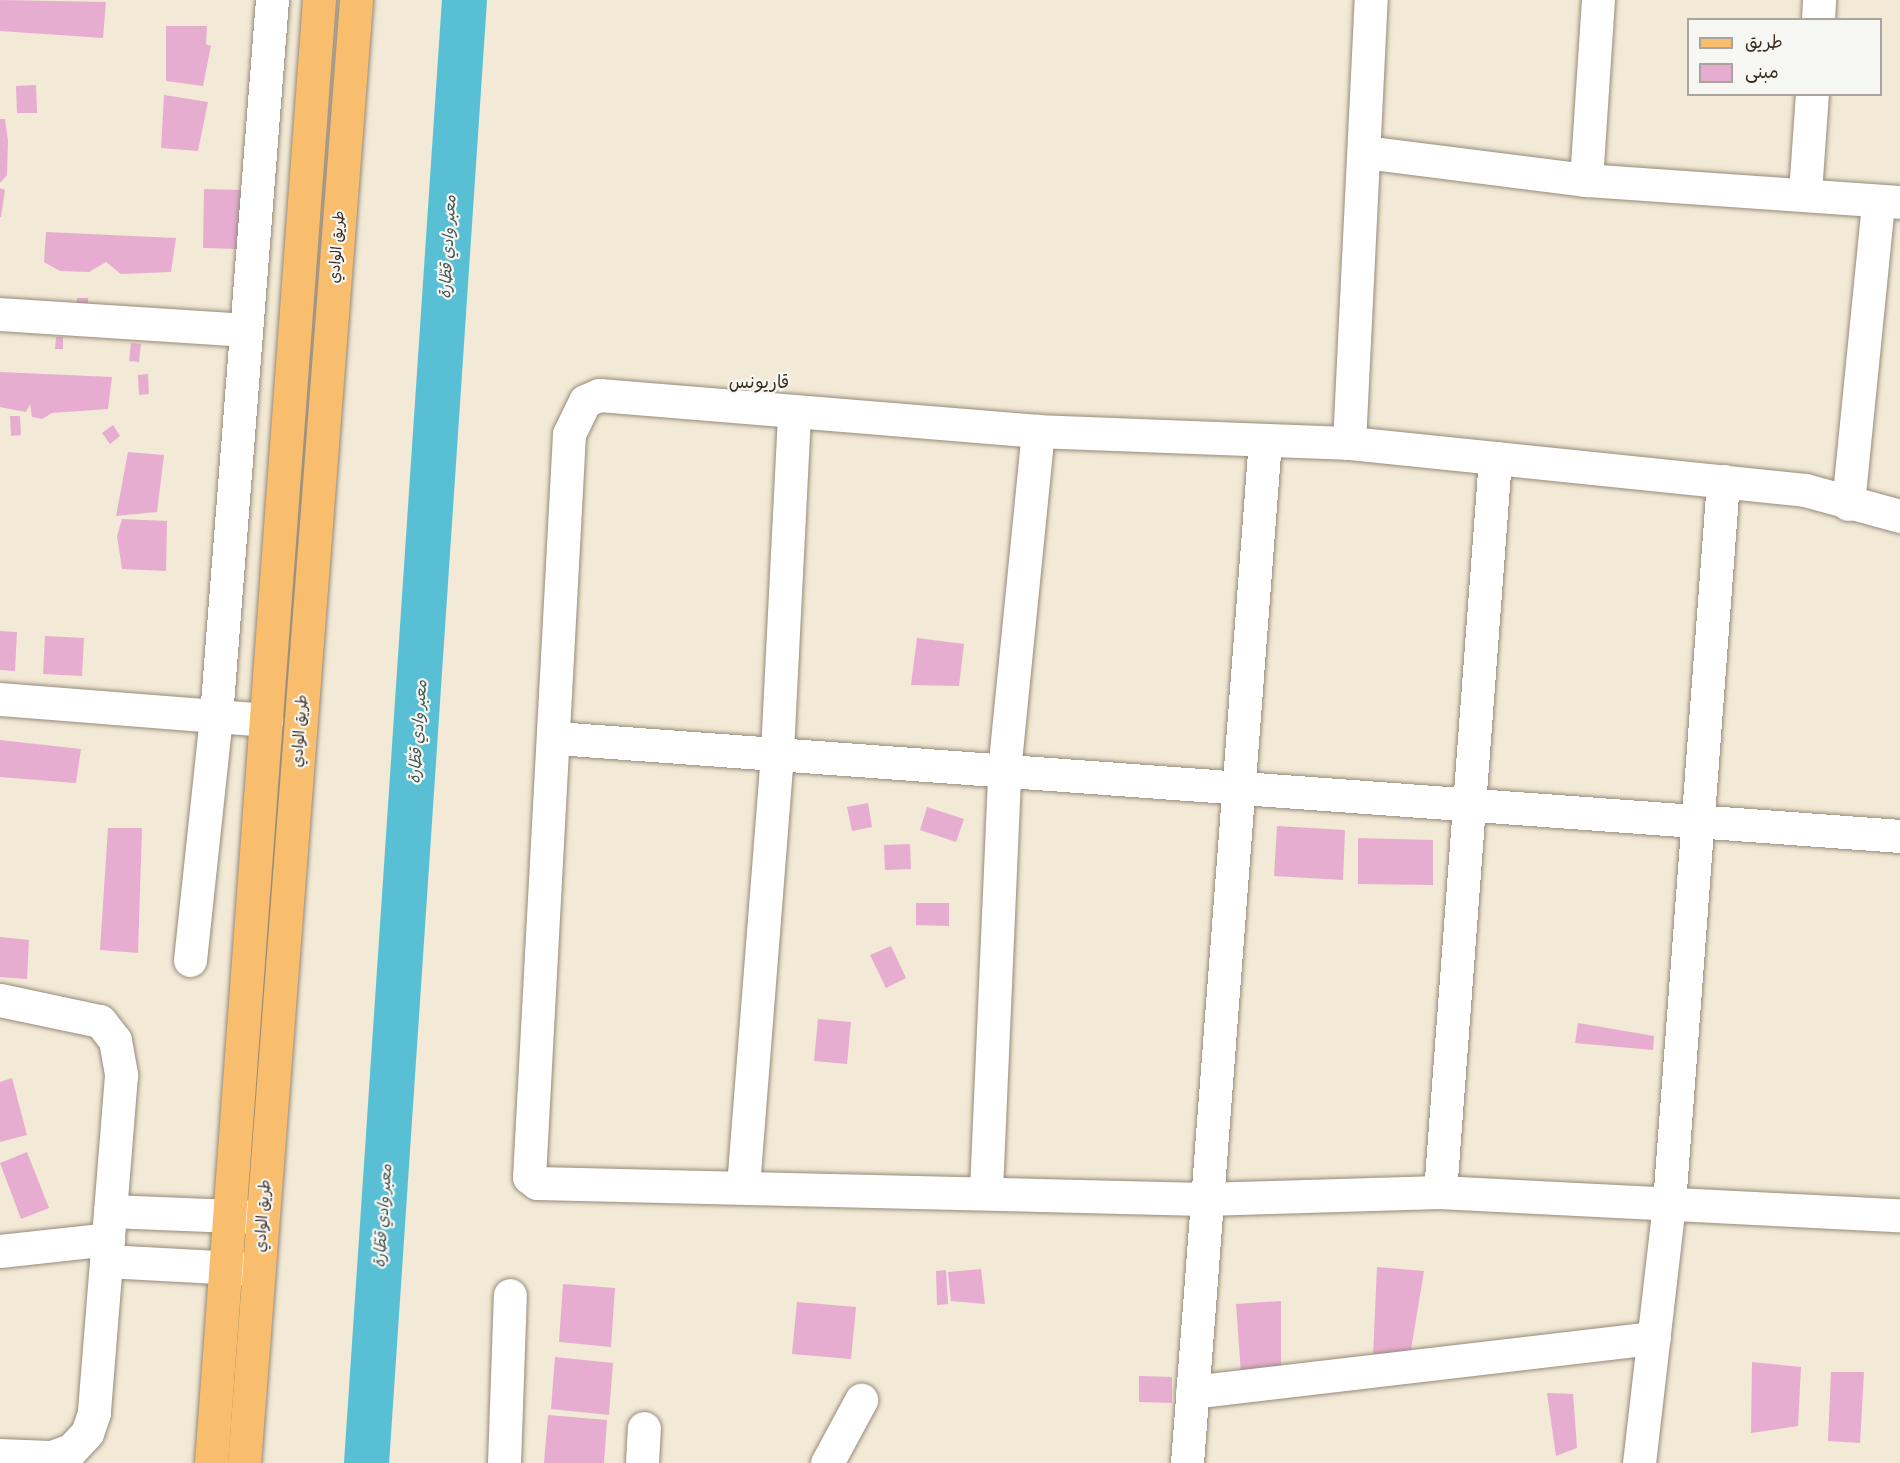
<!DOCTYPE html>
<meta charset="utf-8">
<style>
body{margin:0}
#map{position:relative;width:1900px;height:1463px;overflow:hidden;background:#f2e9d6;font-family:"Balsamiq Sans","Playpen Sans Arabic",sans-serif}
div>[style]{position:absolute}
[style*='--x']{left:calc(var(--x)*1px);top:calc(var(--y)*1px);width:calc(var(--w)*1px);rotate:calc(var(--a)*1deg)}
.river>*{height:45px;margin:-22.5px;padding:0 22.5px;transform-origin:22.5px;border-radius:22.5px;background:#58bfd5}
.building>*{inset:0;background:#e7add1}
.roads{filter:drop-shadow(0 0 2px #968a7a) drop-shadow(0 0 2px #968a7a)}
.minor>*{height:33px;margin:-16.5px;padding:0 16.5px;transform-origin:16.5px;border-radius:16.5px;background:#fff}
.major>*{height:33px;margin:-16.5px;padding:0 16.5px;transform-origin:16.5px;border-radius:16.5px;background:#f9be6d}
span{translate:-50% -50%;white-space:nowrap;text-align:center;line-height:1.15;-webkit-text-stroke:4.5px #f6f6f2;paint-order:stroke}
.street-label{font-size:15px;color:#3b2a1e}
.water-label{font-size:16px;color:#445755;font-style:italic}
.quarter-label{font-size:18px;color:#3b2a1e}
.legend{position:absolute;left:1687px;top:18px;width:195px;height:78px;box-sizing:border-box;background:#f6f6f2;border:2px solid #aba49d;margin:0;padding:8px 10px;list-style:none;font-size:18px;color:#3b2a1e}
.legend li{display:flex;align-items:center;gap:12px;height:30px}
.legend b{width:30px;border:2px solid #aba49d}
</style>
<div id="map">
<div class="river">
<div style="--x:366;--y:1463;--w:1466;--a:-86.17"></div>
</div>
<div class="building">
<div style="clip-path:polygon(0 0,106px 2px,103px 38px,0 31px)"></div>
<div style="clip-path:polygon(166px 26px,207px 26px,206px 44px,211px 46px,203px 86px,166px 81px)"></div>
<div style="clip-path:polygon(36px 85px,37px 113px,17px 113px,16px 86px)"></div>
<div style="clip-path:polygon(164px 95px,208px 102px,198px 151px,161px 148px)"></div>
<div style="clip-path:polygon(0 119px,5px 119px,8px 141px,7px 175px,0 183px)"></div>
<div style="clip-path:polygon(0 188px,5px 190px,1px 217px,0 217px)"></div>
<div style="clip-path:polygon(204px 189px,241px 190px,239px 249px,203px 248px)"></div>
<div style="clip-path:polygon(46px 232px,176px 238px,171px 272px,121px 274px,106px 262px,89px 272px,60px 271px,44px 262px)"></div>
<div style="clip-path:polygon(77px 298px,88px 298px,88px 314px,77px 314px)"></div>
<div style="clip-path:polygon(56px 337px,63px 337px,63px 349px,55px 349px)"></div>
<div style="clip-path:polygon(131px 343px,141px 344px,139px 362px,129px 361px)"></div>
<div style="clip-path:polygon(0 372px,112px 377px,108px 409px,52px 413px,42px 419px,32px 417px,30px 404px,26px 412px,0 407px)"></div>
<div style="clip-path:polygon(148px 374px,149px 394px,139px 395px,138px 375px)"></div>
<div style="clip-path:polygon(10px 416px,20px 416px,21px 435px,11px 436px)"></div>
<div style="clip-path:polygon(113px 425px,120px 436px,110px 444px,102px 433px)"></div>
<div style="clip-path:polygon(128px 452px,164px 455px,157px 512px,116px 516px)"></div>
<div style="clip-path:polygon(122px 519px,167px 521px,166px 571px,122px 569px,117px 536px)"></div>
<div style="clip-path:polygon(0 631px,17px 632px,15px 671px,0 670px)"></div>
<div style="clip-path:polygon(45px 636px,84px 638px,82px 676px,43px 674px)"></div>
<div style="clip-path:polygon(917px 638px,964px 644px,959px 686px,911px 685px)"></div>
<div style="clip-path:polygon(0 740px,81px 749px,76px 783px,0 777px)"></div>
<div style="clip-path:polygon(868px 803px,872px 827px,852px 831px,847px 807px)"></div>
<div style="clip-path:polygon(927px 807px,964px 819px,956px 842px,920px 830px)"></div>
<div style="clip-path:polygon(1277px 826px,1345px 830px,1343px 880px,1274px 876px)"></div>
<div style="clip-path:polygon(108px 828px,142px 828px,138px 953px,100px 950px)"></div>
<div style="clip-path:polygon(1358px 838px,1433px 840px,1433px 885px,1358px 884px)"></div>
<div style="clip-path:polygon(910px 844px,911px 869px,885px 870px,884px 845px)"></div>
<div style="clip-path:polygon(916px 903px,949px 903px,949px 926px,916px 925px)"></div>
<div style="clip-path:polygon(0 937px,29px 940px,27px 979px,0 977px)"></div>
<div style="clip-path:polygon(891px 946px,906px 978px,886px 988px,870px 955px)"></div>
<div style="clip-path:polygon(818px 1019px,851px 1022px,847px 1064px,814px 1061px)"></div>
<div style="clip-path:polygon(1578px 1023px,1654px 1036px,1653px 1050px,1575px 1043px)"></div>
<div style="clip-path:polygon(12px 1078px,27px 1135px,0 1142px,0 1082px)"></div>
<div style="clip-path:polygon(27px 1152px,49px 1208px,21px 1219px,0 1163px)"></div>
<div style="clip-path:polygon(1377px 1267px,1424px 1271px,1410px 1356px,1373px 1357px)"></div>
<div style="clip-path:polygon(981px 1269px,985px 1304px,951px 1301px,948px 1272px)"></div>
<div style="clip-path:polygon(946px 1270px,948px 1304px,937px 1305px,936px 1271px)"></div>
<div style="clip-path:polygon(563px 1284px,615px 1288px,611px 1347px,559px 1342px)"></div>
<div style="clip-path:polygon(1281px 1301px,1281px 1381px,1241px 1374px,1236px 1304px)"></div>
<div style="clip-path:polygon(797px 1302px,856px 1307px,851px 1359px,792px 1354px)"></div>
<div style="clip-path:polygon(555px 1357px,613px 1363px,609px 1415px,551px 1409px)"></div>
<div style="clip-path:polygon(1752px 1362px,1801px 1367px,1798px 1426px,1751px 1433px)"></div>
<div style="clip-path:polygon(1831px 1372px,1864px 1372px,1860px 1443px,1828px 1441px)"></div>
<div style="clip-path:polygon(1139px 1376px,1172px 1377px,1172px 1403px,1139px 1402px)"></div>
<div style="clip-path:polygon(1547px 1393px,1573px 1394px,1577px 1448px,1556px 1456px)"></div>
<div style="clip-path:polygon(548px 1415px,607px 1420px,604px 1463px,544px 1463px)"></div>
</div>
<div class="roads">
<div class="minor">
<div style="--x:1818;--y:20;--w:20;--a:-87"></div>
<div style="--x:1364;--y:152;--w:224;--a:7.2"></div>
<div style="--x:1586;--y:180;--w:315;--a:4"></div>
<div style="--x:1586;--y:180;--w:180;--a:-86.2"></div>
<div style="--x:1805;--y:193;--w:99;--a:-86"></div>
<div style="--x:0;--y:314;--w:246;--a:3.7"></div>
<div style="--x:1349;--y:443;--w:444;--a:-87.2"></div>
<div style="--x:1848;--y:504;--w:304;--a:-84.3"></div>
<div style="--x:1900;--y:516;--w:98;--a:-164.7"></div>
<div style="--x:1805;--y:490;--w:458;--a:-174.1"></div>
<div style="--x:1349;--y:443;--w:311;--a:-177.8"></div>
<div style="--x:1038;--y:431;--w:440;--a:-175.3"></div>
<div style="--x:599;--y:395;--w:15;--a:157"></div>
<div style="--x:585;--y:401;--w:37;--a:116"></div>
<div style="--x:569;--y:434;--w:744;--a:93.08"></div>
<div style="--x:529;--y:1177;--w:10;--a:37"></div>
<div style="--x:537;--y:1183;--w:667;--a:1.37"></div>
<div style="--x:1204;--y:1199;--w:236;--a:-1.7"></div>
<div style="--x:1440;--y:1192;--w:461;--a:2.9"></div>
<div style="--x:0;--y:699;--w:267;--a:4.5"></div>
<div style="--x:556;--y:738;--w:1348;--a:4.17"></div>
<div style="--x:190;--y:960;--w:245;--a:-83.9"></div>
<div style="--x:216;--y:716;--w:718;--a:-85.53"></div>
<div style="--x:0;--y:1000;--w:102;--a:11.9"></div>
<div style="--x:100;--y:1021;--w:24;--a:52"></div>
<div style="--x:115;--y:1040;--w:36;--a:80"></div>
<div style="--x:121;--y:1075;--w:339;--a:94.6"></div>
<div style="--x:94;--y:1413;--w:21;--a:109"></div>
<div style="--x:87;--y:1433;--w:23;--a:133"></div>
<div style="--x:71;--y:1450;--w:20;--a:160"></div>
<div style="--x:52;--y:1457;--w:52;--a:-177.8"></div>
<div style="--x:743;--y:1186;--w:436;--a:-85.5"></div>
<div style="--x:777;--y:751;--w:340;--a:-87.1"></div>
<div style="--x:986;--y:1190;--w:419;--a:-87.5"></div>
<div style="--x:1004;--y:771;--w:342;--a:-84.3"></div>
<div style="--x:1440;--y:1192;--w:736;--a:-85.71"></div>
<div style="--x:110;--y:1211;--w:148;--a:2.3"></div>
<div style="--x:0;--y:1251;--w:109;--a:-6.3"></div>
<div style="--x:106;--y:1261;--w:148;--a:3.1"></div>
<div style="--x:1192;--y:1392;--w:465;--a:-6.7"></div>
<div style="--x:504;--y:1463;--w:168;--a:-88"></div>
<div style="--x:642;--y:1463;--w:35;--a:-87"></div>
<div style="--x:827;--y:1463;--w:72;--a:-61.6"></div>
<div style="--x:1187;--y:1463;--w:1026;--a:-85.64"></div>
<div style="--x:1639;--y:1463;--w:262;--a:-83.4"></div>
<div style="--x:1669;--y:1203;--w:724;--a:-85.72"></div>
</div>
<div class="major">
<div style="--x:211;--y:1463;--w:1467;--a:-85.78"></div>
<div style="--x:244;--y:1463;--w:1467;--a:-85.62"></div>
</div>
</div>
<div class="street-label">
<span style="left:337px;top:247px;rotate:-86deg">طريق الوادي</span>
<span style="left:300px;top:731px;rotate:-86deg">طريق الوادي</span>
<span style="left:263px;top:1216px;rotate:-86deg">طريق الوادي</span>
</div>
<div class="water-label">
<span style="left:449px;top:247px;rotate:-87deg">معبر وادي قطّارة</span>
<span style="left:419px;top:732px;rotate:-86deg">معبر وادي قطّارة</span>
<span style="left:384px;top:1216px;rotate:-86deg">معبر وادي قطّارة</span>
</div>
<div class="quarter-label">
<span style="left:759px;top:383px">قاريونس</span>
</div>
<ul class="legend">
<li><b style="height:8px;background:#f9be6d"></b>طريق</li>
<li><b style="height:16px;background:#e7add1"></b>مبنى</li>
</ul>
</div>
